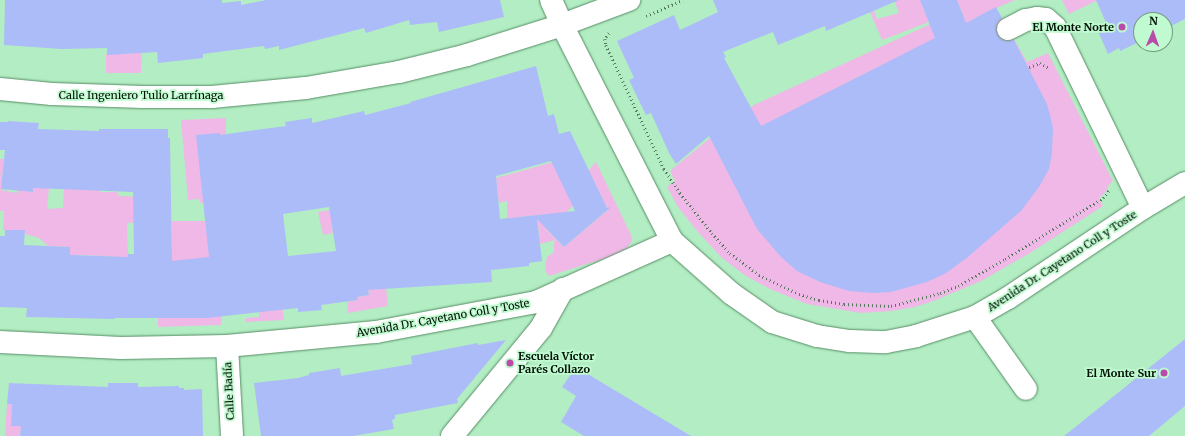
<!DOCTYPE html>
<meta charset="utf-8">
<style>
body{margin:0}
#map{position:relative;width:1185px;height:436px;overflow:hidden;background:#b3edc3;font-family:Merriweather,serif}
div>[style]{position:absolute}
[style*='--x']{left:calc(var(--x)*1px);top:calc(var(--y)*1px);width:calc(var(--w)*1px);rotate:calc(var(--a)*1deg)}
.green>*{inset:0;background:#f0b8e6}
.building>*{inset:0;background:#acbcf9}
.path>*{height:2.5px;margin-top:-1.25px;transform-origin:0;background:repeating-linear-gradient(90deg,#55785e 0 1px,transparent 0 4px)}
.roads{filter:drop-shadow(0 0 1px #578d67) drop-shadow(0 0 1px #578d67)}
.minor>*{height:22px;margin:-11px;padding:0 11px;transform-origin:11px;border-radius:11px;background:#fff}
.dots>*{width:11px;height:11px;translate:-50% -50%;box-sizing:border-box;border:2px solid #c0fad0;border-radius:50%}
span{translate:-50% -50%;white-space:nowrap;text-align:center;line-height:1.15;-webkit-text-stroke:3.5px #c0fad0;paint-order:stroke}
.poi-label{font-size:11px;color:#001004;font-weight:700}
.right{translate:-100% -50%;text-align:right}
.left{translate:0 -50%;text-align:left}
.street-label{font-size:11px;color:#001004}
.north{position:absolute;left:1133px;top:12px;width:40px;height:40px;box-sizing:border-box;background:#c0fad0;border:1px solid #739c7e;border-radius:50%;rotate:2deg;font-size:11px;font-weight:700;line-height:16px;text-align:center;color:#001004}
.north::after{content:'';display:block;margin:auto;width:14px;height:18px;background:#b94baa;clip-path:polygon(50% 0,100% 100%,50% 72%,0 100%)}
</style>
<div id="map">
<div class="green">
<div style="clip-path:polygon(865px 0,870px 0,877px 19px,899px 13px,894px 0,920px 0,929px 22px,882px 40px)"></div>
<div style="clip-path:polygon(957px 0,1015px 0,996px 8px,1027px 62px,1048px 53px,1113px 181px,1108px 186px,1106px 192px,1099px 198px,1103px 206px,1030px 253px,981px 281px,936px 300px,915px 307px,892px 311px,861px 313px,807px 304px,770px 289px,746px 276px,722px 258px,698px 232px,678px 207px,667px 187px,675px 181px,670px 171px,738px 115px,754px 105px,961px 10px)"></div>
<div style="clip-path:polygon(1062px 0,1098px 0,1069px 14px)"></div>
<div style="clip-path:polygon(142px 50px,141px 73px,106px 73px,106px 54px,129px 54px)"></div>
<div style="clip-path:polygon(226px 118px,226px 134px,233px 183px,282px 213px,273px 229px,284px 320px,245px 322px,246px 318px,259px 317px,259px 312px,204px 203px,200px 203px,199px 199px,188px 200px,181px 120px)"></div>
<div style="clip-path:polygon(100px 154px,100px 192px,117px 192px,119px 196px,145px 197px,153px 222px,127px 223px,128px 260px,106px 256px,78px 255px,69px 274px,70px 247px,48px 246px,39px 238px,25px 234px,25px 230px,3px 230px,4px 211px,0 211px,0 159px,4px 159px,1px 190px,17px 193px,18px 190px,33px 192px,34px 179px,49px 188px,47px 209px,63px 208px,64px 189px)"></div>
<div style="clip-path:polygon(560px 160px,573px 206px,547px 230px,564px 247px,608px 210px,592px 177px,587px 172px,596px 162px,631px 235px,632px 241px,627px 248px,612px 256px,549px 276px,546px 272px,545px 266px,547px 257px,554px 252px,554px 242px,555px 240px,540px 244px,537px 215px,507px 219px,507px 201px,499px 203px,496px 178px)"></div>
<div style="clip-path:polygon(377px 202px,388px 306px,348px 313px,347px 302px,358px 300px,357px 297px,369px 295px,360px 237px,332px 224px,333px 233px,323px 235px,318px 212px)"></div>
<div style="clip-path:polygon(172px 221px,206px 221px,225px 237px,201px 318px,222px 315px,221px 325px,158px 327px,158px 318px,172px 250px)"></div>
<div style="clip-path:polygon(7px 404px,12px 404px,11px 426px,21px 426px,20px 436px,5px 436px)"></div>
</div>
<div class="building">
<div style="clip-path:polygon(5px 0,222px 0,222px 3px,241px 1px,241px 5px,266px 0,500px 0,504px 17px,439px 32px,437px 22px,410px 25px,409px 20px,366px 33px,364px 28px,279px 50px,279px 46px,265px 49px,264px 46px,203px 54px,203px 58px,158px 63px,157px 52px,107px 55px,107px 48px,62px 49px,4px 45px)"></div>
<div style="clip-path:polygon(713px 0,899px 0,826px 31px,825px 26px,778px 45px,773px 32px,723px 52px,726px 57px,724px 58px,761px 126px,935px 38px,920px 0,957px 0,966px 23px,996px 7px,1002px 18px,997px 22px,996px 28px,997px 34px,1001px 39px,1007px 41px,1014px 40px,1047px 104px,1050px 115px,1053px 128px,1052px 153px,1049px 169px,1039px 187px,1021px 211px,968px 257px,946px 273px,927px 282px,891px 292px,874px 293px,849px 291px,820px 282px,797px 271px,781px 257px,757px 229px,709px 136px,676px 164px,669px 153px,651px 113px,646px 115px,629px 80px,634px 78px,617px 41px,674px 15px,680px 30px,718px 12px)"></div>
<div style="clip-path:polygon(1096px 0,1185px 0,1185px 19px,1165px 29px,1165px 20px,1141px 20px,1141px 41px,1120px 51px,1119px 48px,1108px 54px,1097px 29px,1107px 25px)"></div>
<div style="clip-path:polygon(evenodd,536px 66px,548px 116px,554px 114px,559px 134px,570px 131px,607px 208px,611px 207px,564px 247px,537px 219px,542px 261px,529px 263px,529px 266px,491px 270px,492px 282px,368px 290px,369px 295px,357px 297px,358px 300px,321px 305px,322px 310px,298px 312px,298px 308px,207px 318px,114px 318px,114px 319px,26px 317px,27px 308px,0 307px,0 236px,5px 236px,5px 230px,25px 230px,24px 245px,70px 247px,70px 255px,128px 257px,128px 254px,134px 254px,133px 192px,33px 188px,33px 192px,1px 189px,5px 150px,0 150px,0 122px,8px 122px,8px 121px,39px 123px,38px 129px,99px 131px,99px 129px,168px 129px,168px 138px,170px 138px,172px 261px,209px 257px,196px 135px,220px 133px,220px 135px,286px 126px,285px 122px,312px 118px,312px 123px,364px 111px,365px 115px,411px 103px,410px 102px,536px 66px,551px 161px,575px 211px,500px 219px,496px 176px,551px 161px,536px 66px,329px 207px,336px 251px,288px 256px,283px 214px,329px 207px)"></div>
<div style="clip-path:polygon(1185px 339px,1185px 406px,1149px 436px,1064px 436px)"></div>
<div style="clip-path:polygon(506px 340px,457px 399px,458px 403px,395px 415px,395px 419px,392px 420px,394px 429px,353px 436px,261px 436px,254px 383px,298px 378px,309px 375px,309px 373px,340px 368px,341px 376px,412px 364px,411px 356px,478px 343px,478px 345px)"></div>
<div style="clip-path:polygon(576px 367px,691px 436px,584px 436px,561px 422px,576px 396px,562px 387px)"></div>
<div style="clip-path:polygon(9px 383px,108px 387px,108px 383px,138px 383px,138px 387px,179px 386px,179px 388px,184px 388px,184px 390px,202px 389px,203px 436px,20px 436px,21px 426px,11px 426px,12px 404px,7px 404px)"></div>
</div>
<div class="path">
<div style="--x:646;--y:16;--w:40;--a:-23.4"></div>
<div style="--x:609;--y:33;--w:7;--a:124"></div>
<div style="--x:605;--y:39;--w:6;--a:81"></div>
<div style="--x:606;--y:45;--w:137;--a:64.9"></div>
<div style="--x:664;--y:169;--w:29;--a:56"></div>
<div style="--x:680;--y:193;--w:51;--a:51.3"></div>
<div style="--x:712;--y:233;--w:27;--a:48"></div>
<div style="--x:730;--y:253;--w:36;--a:37"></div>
<div style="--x:759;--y:275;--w:44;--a:25.4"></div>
<div style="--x:799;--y:294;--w:21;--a:17"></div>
<div style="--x:819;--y:300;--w:25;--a:9"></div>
<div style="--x:844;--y:304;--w:47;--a:2.4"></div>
<div style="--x:891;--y:306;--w:51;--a:-14.9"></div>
<div style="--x:940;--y:293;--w:19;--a:-21"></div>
<div style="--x:958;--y:286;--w:54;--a:-29.9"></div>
<div style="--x:1005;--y:259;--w:115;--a:-31.9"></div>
<div style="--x:1103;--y:198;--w:10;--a:-53"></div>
<div style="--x:1029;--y:67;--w:12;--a:-20"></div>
<div style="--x:1040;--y:63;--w:10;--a:29"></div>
</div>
<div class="roads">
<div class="minor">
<div style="--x:551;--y:0;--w:27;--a:66"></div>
<div style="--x:562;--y:25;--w:242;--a:63"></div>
<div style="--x:672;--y:241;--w:80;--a:41.5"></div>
<div style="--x:732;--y:294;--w:49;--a:35"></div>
<div style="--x:772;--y:322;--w:47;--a:17.3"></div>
<div style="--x:817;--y:336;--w:33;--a:9"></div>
<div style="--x:850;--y:341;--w:36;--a:2"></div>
<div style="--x:886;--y:342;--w:31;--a:-11"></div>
<div style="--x:916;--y:336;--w:62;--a:-17.9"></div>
<div style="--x:975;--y:317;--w:38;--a:-30"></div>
<div style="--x:1008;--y:298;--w:162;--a:-33.7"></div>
<div style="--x:1143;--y:208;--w:49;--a:-30.8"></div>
<div style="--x:1008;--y:29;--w:20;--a:-27"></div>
<div style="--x:1026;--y:20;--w:11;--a:-10"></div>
<div style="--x:1037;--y:18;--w:9;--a:6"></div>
<div style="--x:1046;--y:19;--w:12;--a:42"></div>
<div style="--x:1055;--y:27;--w:201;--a:64.1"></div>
<div style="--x:0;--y:89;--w:52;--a:5.5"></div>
<div style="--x:52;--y:94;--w:91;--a:1.9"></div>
<div style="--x:143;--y:97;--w:69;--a:0"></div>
<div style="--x:212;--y:97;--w:94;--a:-5.5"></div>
<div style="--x:306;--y:88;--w:94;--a:-9.8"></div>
<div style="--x:399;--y:72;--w:70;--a:-14"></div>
<div style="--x:467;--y:55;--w:100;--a:-17.5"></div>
<div style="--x:562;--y:25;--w:72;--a:-20.5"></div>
<div style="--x:975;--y:317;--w:88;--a:54.7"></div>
<div style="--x:0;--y:342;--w:121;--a:2.8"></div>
<div style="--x:121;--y:348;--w:106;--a:-1.1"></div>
<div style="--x:227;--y:346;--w:150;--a:-5.4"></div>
<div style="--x:376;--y:332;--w:163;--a:-10.6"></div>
<div style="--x:536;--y:302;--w:149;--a:-24.2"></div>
<div style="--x:227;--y:346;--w:90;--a:86.8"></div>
<div style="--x:452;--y:436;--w:140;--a:-50.5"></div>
<div style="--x:541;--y:328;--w:45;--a:-60.6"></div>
</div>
</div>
<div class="dots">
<div style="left:1122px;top:27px;background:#b94baa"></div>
<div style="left:510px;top:363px;background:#b94baa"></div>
<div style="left:1164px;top:373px;background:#b94baa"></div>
</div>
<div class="poi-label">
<span class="right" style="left:1114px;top:27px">El Monte Norte</span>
<span class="left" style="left:518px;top:363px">Escuela Víctor<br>Parés Collazo</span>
<span class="right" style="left:1156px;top:373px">El Monte Sur</span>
</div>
<div class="street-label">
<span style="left:141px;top:95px">Calle Ingeniero Tulio Larrínaga</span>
<span style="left:1062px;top:261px;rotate:-33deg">Avenida Dr. Cayetano Coll y Toste</span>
<span style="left:443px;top:318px;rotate:-10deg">Avenida Dr. Cayetano Coll y Toste</span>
<span style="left:229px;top:391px;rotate:-93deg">Calle Badía</span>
</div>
<div class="north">N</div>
</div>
